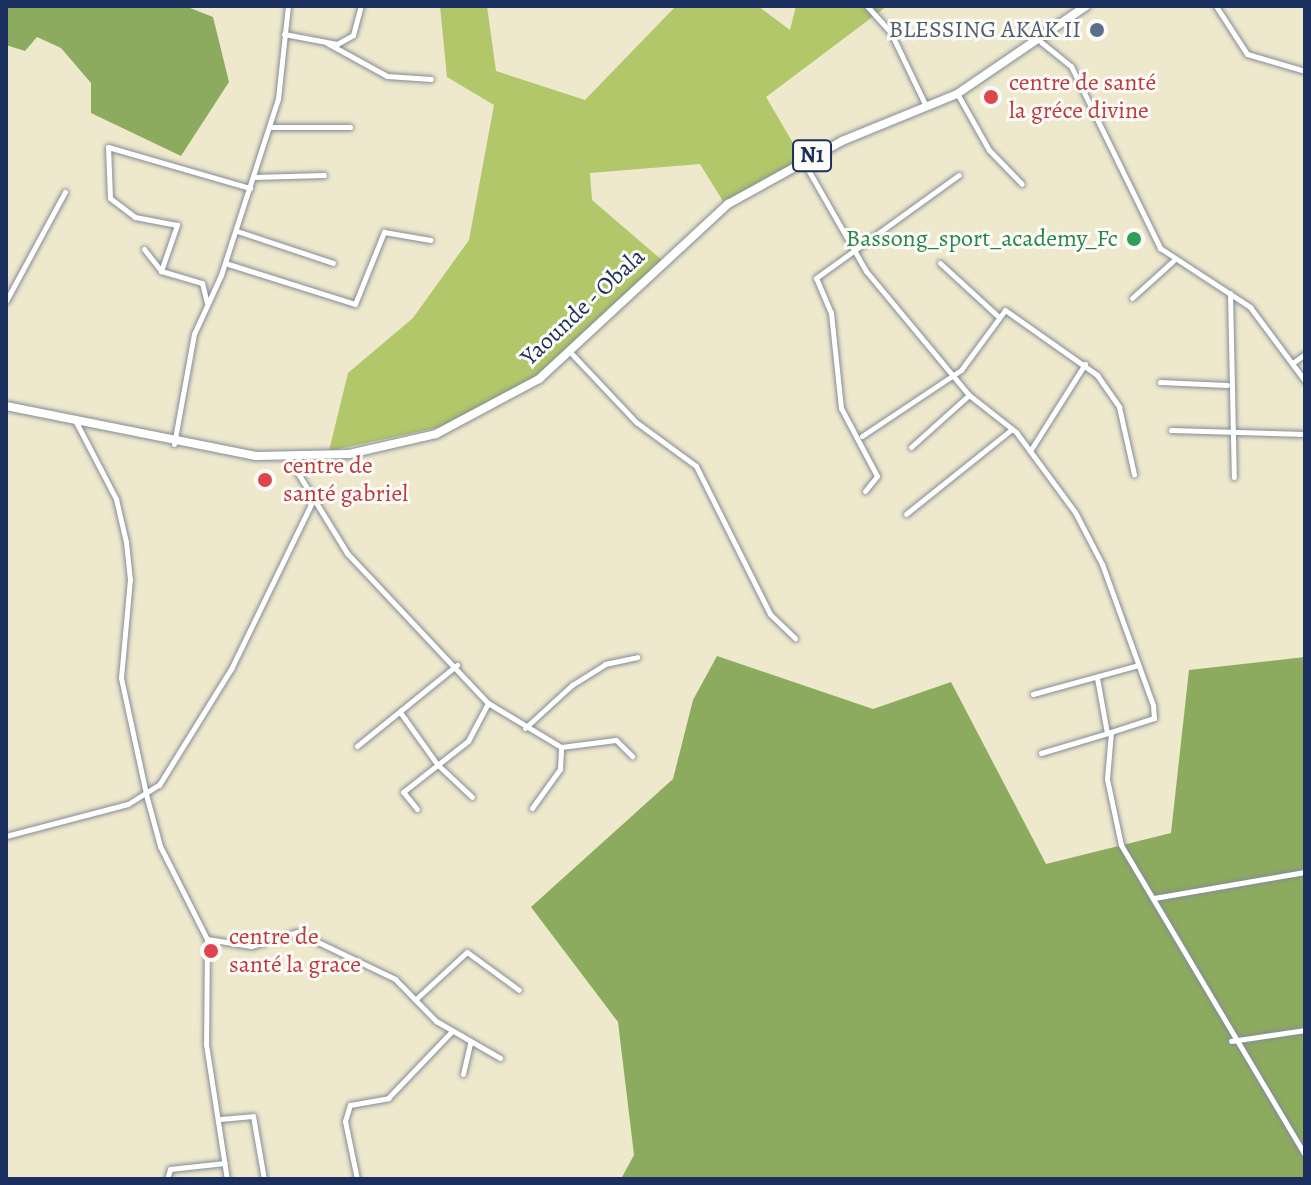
<!DOCTYPE html>
<meta charset="utf-8">
<style>
body{margin:0}
#map{position:relative;width:1311px;height:1185px;overflow:hidden;background:#eee8cd;font-family:Alegreya,serif}
div>[style]{position:absolute}
[style*='--x']{left:calc(var(--x)*1px);top:calc(var(--y)*1px);width:calc(var(--w)*1px);rotate:calc(var(--a)*1deg)}
.green>*{inset:0;background:#b2c66a}
.forest>*{inset:0;background:#8dab5e}
.roads{filter:drop-shadow(0 0 2px #848c96) drop-shadow(0 0 2px #848c96)}
.minor>*{height:5px;margin:-2.5px;padding:0 2.5px;transform-origin:2.5px;border-radius:2.5px;background:#fff}
.trunk>*{height:8px;margin:-4px;padding:0 4px;transform-origin:4px;border-radius:4px;background:#fff}
.dots>*{width:22px;height:22px;translate:-50% -50%;box-sizing:border-box;border:4px solid #fdfcf7;border-radius:50%}
span{translate:-50% -50%;white-space:nowrap;text-align:center;line-height:1.15;-webkit-text-stroke:6px #fdfcf7;paint-order:stroke}
.shield-label span{padding:2px 6px;background:#fdfcf7;border:2px solid;border-radius:6px;-webkit-text-stroke-width:0}
.shield-label{font-size:22px;color:#1b2f5e;font-weight:700}
.service-label{font-size:24px;color:#4e5e75}
.right{translate:-100% -50%;text-align:right}
.health-label{font-size:24px;color:#be3a42}
.left{translate:0 -50%;text-align:left}
.leisure-label{font-size:24px;color:#27864d}
.street-label{font-size:24px;color:#1b2f5e}
.frame{position:absolute;inset:0;border:8px solid #1b2f5e;pointer-events:none}
</style>
<div id="map">
<div class="green">
<div style="clip-path:polygon(440px 6px,487px 6px,496px 71px,585px 100px,676px 6px,758px 6px,790px 30px,796px 6px,887px 6px,766px 97px,803px 160px,726px 206px,700px 164px,590px 173px,592px 200px,663px 261px,547px 372px,450px 425px,329px 451px,348px 373px,413px 318px,469px 240px,494px 105px,447px 77px)"></div>
</div>
<div class="forest">
<div style="clip-path:polygon(6px 6px,185px 6px,213px 17px,229px 82px,181px 156px,91px 113px,91px 83px,61px 48px,37px 37px,25px 51px,6px 45px)"></div>
<div style="clip-path:polygon(717px 656px,873px 709px,951px 682px,1046px 864px,1171px 833px,1189px 670px,1305px 657px,1305px 1179px,621px 1179px,634px 1155px,618px 1022px,531px 907px,673px 779px,693px 700px)"></div>
</div>
<div class="roads">
<div class="minor">
<div style="--x:867;--y:6;--w:36;--a:48"></div>
<div style="--x:891;--y:33;--w:81;--a:64.4"></div>
<div style="--x:1216;--y:6;--w:57;--a:57.1"></div>
<div style="--x:1247;--y:54;--w:60;--a:16.3"></div>
<div style="--x:284;--y:34;--w:54;--a:10.7"></div>
<div style="--x:337;--y:44;--w:18;--a:-29"></div>
<div style="--x:353;--y:35;--w:30;--a:-75"></div>
<div style="--x:1041;--y:42;--w:38;--a:39"></div>
<div style="--x:1071;--y:66;--w:203;--a:63.9"></div>
<div style="--x:1160;--y:248;--w:108;--a:33.2"></div>
<div style="--x:1250;--y:307;--w:92;--a:53.4"></div>
<div style="--x:327;--y:43;--w:68;--a:28.8"></div>
<div style="--x:387;--y:76;--w:44;--a:3.9"></div>
<div style="--x:958;--y:95;--w:63;--a:60.6"></div>
<div style="--x:989;--y:150;--w:47;--a:45.9"></div>
<div style="--x:271;--y:127;--w:79;--a:0"></div>
<div style="--x:803;--y:161;--w:127;--a:60.2"></div>
<div style="--x:866;--y:271;--w:161;--a:50.3"></div>
<div style="--x:969;--y:395;--w:60;--a:38.2"></div>
<div style="--x:1016;--y:432;--w:99;--a:53.6"></div>
<div style="--x:1075;--y:512;--w:59;--a:62.6"></div>
<div style="--x:1102;--y:564;--w:150;--a:70.1"></div>
<div style="--x:1153;--y:705;--w:13;--a:86"></div>
<div style="--x:1154;--y:718;--w:45;--a:162"></div>
<div style="--x:1111;--y:732;--w:47;--a:94.9"></div>
<div style="--x:1107;--y:779;--w:67;--a:78"></div>
<div style="--x:1121;--y:845;--w:360;--a:59.3"></div>
<div style="--x:253;--y:177;--w:71;--a:-1.6"></div>
<div style="--x:237;--y:231;--w:101;--a:18.4"></div>
<div style="--x:144;--y:249;--w:28;--a:52"></div>
<div style="--x:161;--y:271;--w:43;--a:16.3"></div>
<div style="--x:202;--y:283;--w:21;--a:76"></div>
<div style="--x:225;--y:263;--w:136;--a:17.5"></div>
<div style="--x:355;--y:304;--w:78;--a:-68.1"></div>
<div style="--x:384;--y:232;--w:47;--a:9.9"></div>
<div style="--x:940;--y:263;--w:80;--a:42.5"></div>
<div style="--x:161;--y:271;--w:49;--a:-70.8"></div>
<div style="--x:177;--y:225;--w:43;--a:-169.2"></div>
<div style="--x:135;--y:217;--w:31;--a:-143"></div>
<div style="--x:110;--y:198;--w:51;--a:-92.2"></div>
<div style="--x:108;--y:147;--w:148;--a:16.1"></div>
<div style="--x:1230;--y:293;--w:184;--a:88.8"></div>
<div style="--x:1132;--y:298;--w:55;--a:-42.1"></div>
<div style="--x:6;--y:301;--w:124;--a:-61.6"></div>
<div style="--x:571;--y:353;--w:95;--a:46.7"></div>
<div style="--x:636;--y:422;--w:74;--a:36.3"></div>
<div style="--x:696;--y:466;--w:165;--a:63.4"></div>
<div style="--x:770;--y:614;--w:35;--a:44"></div>
<div style="--x:1294;--y:362;--w:14;--a:-36"></div>
<div style="--x:1160;--y:382;--w:67;--a:2.6"></div>
<div style="--x:76;--y:422;--w:87;--a:62.5"></div>
<div style="--x:116;--y:499;--w:44;--a:76.9"></div>
<div style="--x:126;--y:542;--w:37;--a:84"></div>
<div style="--x:130;--y:579;--w:99;--a:95.2"></div>
<div style="--x:121;--y:678;--w:123;--a:77.8"></div>
<div style="--x:147;--y:798;--w:50;--a:74.8"></div>
<div style="--x:160;--y:846;--w:104;--a:63.2"></div>
<div style="--x:207;--y:939;--w:105;--a:90.5"></div>
<div style="--x:206;--y:1044;--w:137;--a:81.2"></div>
<div style="--x:1171;--y:430;--w:134;--a:1.7"></div>
<div style="--x:862;--y:436;--w:119;--a:-33.7"></div>
<div style="--x:961;--y:370;--w:74;--a:-53.7"></div>
<div style="--x:1005;--y:310;--w:113;--a:35.2"></div>
<div style="--x:1097;--y:375;--w:39;--a:55"></div>
<div style="--x:1119;--y:407;--w:69;--a:77.4"></div>
<div style="--x:174;--y:444;--w:112;--a:-79.7"></div>
<div style="--x:194;--y:334;--w:65;--a:-65.4"></div>
<div style="--x:221;--y:275;--w:185;--a:-72.1"></div>
<div style="--x:278;--y:99;--w:94;--a:-83.9"></div>
<div style="--x:911;--y:447;--w:78;--a:-41.9"></div>
<div style="--x:1030;--y:451;--w:103;--a:-57.7"></div>
<div style="--x:288;--y:457;--w:113;--a:58.4"></div>
<div style="--x:347;--y:553;--w:206;--a:46.8"></div>
<div style="--x:488;--y:703;--w:85;--a:31.1"></div>
<div style="--x:561;--y:747;--w:55;--a:-7.3"></div>
<div style="--x:616;--y:740;--w:23;--a:45"></div>
<div style="--x:865;--y:491;--w:19;--a:-51"></div>
<div style="--x:877;--y:476;--w:77;--a:-117.9"></div>
<div style="--x:841;--y:408;--w:96;--a:-96"></div>
<div style="--x:831;--y:313;--w:38;--a:-113"></div>
<div style="--x:816;--y:278;--w:176;--a:-35.8"></div>
<div style="--x:906;--y:514;--w:136;--a:-38.7"></div>
<div style="--x:1097;--y:678;--w:56;--a:79.7"></div>
<div style="--x:1033;--y:694;--w:109;--a:-15.4"></div>
<div style="--x:400;--y:712;--w:64;--a:54.6"></div>
<div style="--x:437;--y:764;--w:48;--a:43.3"></div>
<div style="--x:525;--y:728;--w:64;--a:-42.5"></div>
<div style="--x:572;--y:685;--w:39;--a:-32"></div>
<div style="--x:605;--y:664;--w:33;--a:-12"></div>
<div style="--x:357;--y:746;--w:129;--a:-39"></div>
<div style="--x:1041;--y:753;--w:73;--a:-16.7"></div>
<div style="--x:532;--y:808;--w:48;--a:-54.3"></div>
<div style="--x:560;--y:769;--w:22;--a:-87"></div>
<div style="--x:417;--y:809;--w:22;--a:-129"></div>
<div style="--x:403;--y:792;--w:83;--a:-38.1"></div>
<div style="--x:468;--y:741;--w:43;--a:-62.2"></div>
<div style="--x:6;--y:836;--w:126;--a:-14.7"></div>
<div style="--x:128;--y:804;--w:36;--a:-32"></div>
<div style="--x:159;--y:785;--w:137;--a:-58.2"></div>
<div style="--x:231;--y:669;--w:192;--a:-64.1"></div>
<div style="--x:1154;--y:898;--w:153;--a:-9.8"></div>
<div style="--x:207;--y:939;--w:45;--a:9"></div>
<div style="--x:251;--y:946;--w:48;--a:-16.9"></div>
<div style="--x:297;--y:932;--w:109;--a:25.6"></div>
<div style="--x:395;--y:979;--w:59;--a:45.7"></div>
<div style="--x:436;--y:1021;--w:74;--a:30"></div>
<div style="--x:416;--y:999;--w:69;--a:-42.7"></div>
<div style="--x:467;--y:952;--w:64;--a:36.2"></div>
<div style="--x:1231;--y:1041;--w:75;--a:-8.5"></div>
<div style="--x:463;--y:1074;--w:32;--a:-77"></div>
<div style="--x:220;--y:1119;--w:33;--a:-5"></div>
<div style="--x:253;--y:1116;--w:64;--a:80.1"></div>
<div style="--x:167;--y:1179;--w:10;--a:-73"></div>
<div style="--x:170;--y:1169;--w:55;--a:-6.2"></div>
<div style="--x:357;--y:1179;--w:59;--a:-101.7"></div>
<div style="--x:345;--y:1121;--w:17;--a:-73"></div>
<div style="--x:350;--y:1105;--w:39;--a:-10"></div>
<div style="--x:388;--y:1098;--w:91;--a:-46.3"></div>
</div>
<div class="trunk">
<div style="--x:6;--y:406;--w:255;--a:11.3"></div>
<div style="--x:256;--y:456;--w:93;--a:-1.2"></div>
<div style="--x:349;--y:454;--w:89;--a:-12.9"></div>
<div style="--x:436;--y:434;--w:117;--a:-28.1"></div>
<div style="--x:539;--y:379;--w:258;--a:-42.8"></div>
<div style="--x:728;--y:204;--w:130;--a:-28.9"></div>
<div style="--x:842;--y:141;--w:124;--a:-22.2"></div>
<div style="--x:957;--y:94;--w:156;--a:-34.3"></div>
</div>
</div>
<div class="dots">
<div style="left:1097px;top:30px;background:#5c6f8a"></div>
<div style="left:991px;top:97px;background:#e0444e"></div>
<div style="left:1134px;top:239px;background:#2e9e5b"></div>
<div style="left:265px;top:480px;background:#e0444e"></div>
<div style="left:211px;top:951px;background:#e0444e"></div>
</div>
<div class="shield-label">
<span style="left:812px;top:156px">N1</span>
</div>
<div class="service-label">
<span class="right" style="left:1081px;top:30px">BLESSING AKAK II</span>
</div>
<div class="health-label">
<span class="left" style="left:1009px;top:97px">centre de santé<br>la gréce divine</span>
<span class="left" style="left:283px;top:480px">centre de<br>santé gabriel</span>
<span class="left" style="left:229px;top:951px">centre de<br>santé la grace</span>
</div>
<div class="leisure-label">
<span class="right" style="left:1118px;top:239px">Bassong_sport_academy_Fc</span>
</div>
<div class="street-label">
<span style="left:583px;top:307px;rotate:-43deg">Yaounde - Obala</span>
</div>
<div class="frame"></div>
</div>
